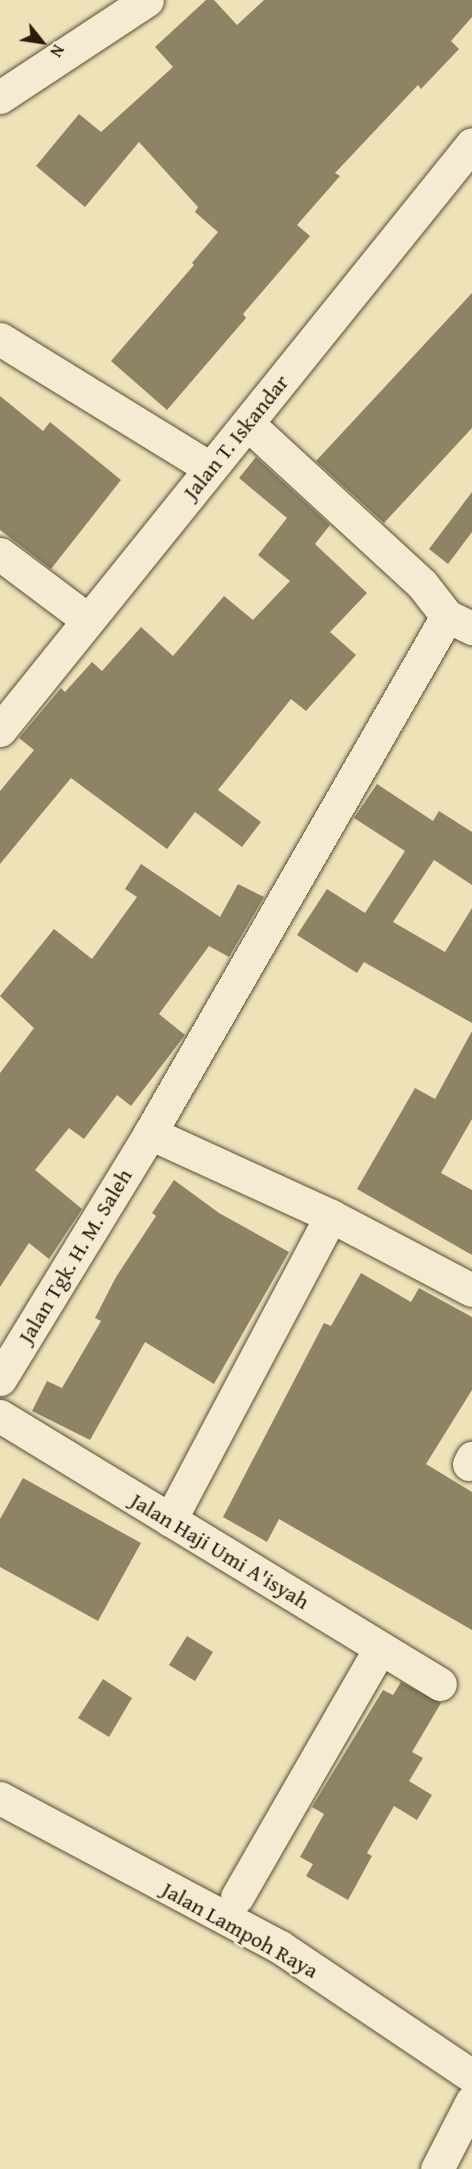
<!DOCTYPE html>
<style>
body{margin:0}
#map{position:relative;width:472px;height:2169px;overflow:hidden;background:#eee2b9;font-family:"Gentium Book Plus",serif}
div>[style]{position:absolute}
[style*='--x']{left:calc(var(--x)*1px);top:calc(var(--y)*1px);width:calc(var(--w)*1px);rotate:calc(var(--a)*1deg)}
.building>*{inset:0;background:#8f8365}
.roads{filter:drop-shadow(0 0 2px #5a4e36) drop-shadow(0 0 2px #5a4e36)}
.minor>*{height:33px;margin:-16.5px;padding:0 16.5px;transform-origin:16.5px;border-radius:16.5px;background:#f4ecd2}
span{translate:-50% -50%;white-space:nowrap;text-align:center;line-height:1.15;-webkit-text-stroke:5px #f4ecd2;paint-order:stroke}
.street-label{font-size:22px;color:#291c0b}
.north{position:absolute;left:12px;top:12px;width:60px;height:60px;-webkit-text-stroke:4px #f4ecd2;paint-order:stroke;rotate:120deg;font-size:16px;font-weight:700;line-height:24px;text-align:center;color:#291c0b}
.north::after{content:'';display:block;margin:auto;width:21px;height:27px;background:#291c0b;clip-path:polygon(50% 0,100% 100%,50% 72%,0 100%)}
</style>
<div id="map">
<div class="building">
<div style="clip-path:polygon(206px 0,214px 0,237px 25px,264px 0,472px 0,472px 17px,451px 41px,459px 49px,421px 89px,418px 85px,335px 173px,340px 176px,297px 225px,310px 236px,243px 314px,246px 318px,167px 410px,111px 361px,194px 265px,192px 263px,218px 232px,195px 212px,198px 207px,139px 142px,85px 207px,36px 166px,79px 114px,101px 132px,173px 67px,155px 47px)"></div>
<div style="clip-path:polygon(472px 293px,472px 428px,384px 523px,316px 461px)"></div>
<div style="clip-path:polygon(0 396px,43px 431px,50px 422px,121px 480px,51px 569px,0 530px)"></div>
<div style="clip-path:polygon(256px 457px,330px 525px,315px 544px,367px 593px,330px 632px,356px 655px,306px 711px,291px 699px,218px 790px,261px 822px,242px 847px,195px 812px,167px 849px,71px 778px,0 864px,0 791px,34px 750px,19px 738px,61px 688px,65px 692px,92px 662px,102px 671px,141px 627px,173px 656px,224px 596px,253px 620px,290px 581px,258px 555px,287px 518px,239px 478px)"></div>
<div style="clip-path:polygon(472px 492px,472px 532px,448px 564px,429px 549px)"></div>
<div style="clip-path:polygon(377px 784px,433px 821px,439px 811px,472px 832px,472px 885px,434px 860px,393px 922px,445px 952px,472px 908px,472px 1023px,364px 962px,357px 973px,297px 935px,327px 889px,365px 913px,405px 851px,354px 818px)"></div>
<div style="clip-path:polygon(141px 864px,220px 917px,238px 884px,264px 897px,229px 957px,209px 946px,159px 1014px,185px 1035px,131px 1106px,117px 1095px,84px 1139px,69px 1128px,35px 1170px,82px 1209px,49px 1259px,29px 1243px,0 1287px,0 1073px,34px 1028px,0 996px,54px 929px,92px 959px,137px 897px,125px 889px)"></div>
<div style="clip-path:polygon(472px 1031px,472px 1119px,441px 1173px,472px 1190px,472px 1255px,357px 1189px,415px 1088px,435px 1099px)"></div>
<div style="clip-path:polygon(174px 1180px,219px 1213px,289px 1252px,214px 1384px,145px 1342px,90px 1440px,32px 1411px,47px 1381px,62px 1388px,101px 1321px,95px 1318px,116px 1277px,156px 1216px,152px 1213px)"></div>
<div style="clip-path:polygon(361px 1273px,411px 1302px,419px 1288px,472px 1317px,472px 1390px,426px 1464px,472px 1492px,472px 1630px,279px 1519px,267px 1542px,223px 1517px,324px 1323px,331px 1326px)"></div>
<div style="clip-path:polygon(23px 1478px,141px 1543px,98px 1621px,0 1567px,0 1519px)"></div>
<div style="clip-path:polygon(187px 1636px,213px 1652px,195px 1681px,169px 1665px)"></div>
<div style="clip-path:polygon(103px 1679px,132px 1698px,109px 1737px,78px 1718px)"></div>
<div style="clip-path:polygon(401px 1682px,441px 1703px,412px 1752px,423px 1758px,409px 1781px,432px 1795px,417px 1820px,394px 1806px,367px 1853px,372px 1856px,348px 1900px,306px 1876px,313px 1864px,300px 1857px,324px 1814px,312px 1807px,383px 1690px,393px 1695px)"></div>
</div>
<div class="roads">
<div class="minor">
<div style="--x:0;--y:97;--w:176;--a:-33.4"></div>
<div style="--x:0;--y:339;--w:246;--a:31.6"></div>
<div style="--x:248;--y:424;--w:236;--a:42.6"></div>
<div style="--x:422;--y:584;--w:41;--a:52"></div>
<div style="--x:447;--y:616;--w:28;--a:26"></div>
<div style="--x:0;--y:554;--w:110;--a:36.9"></div>
<div style="--x:0;--y:730;--w:752;--a:-51.15"></div>
<div style="--x:150;--y:1133;--w:199;--a:24.6"></div>
<div style="--x:331;--y:1216;--w:159;--a:27.7"></div>
<div style="--x:0;--y:1379;--w:288;--a:-58.6"></div>
<div style="--x:150;--y:1133;--w:596;--a:-60.12"></div>
<div style="--x:0;--y:1416;--w:515;--a:31.35"></div>
<div style="--x:469;--y:1464;--w:7;--a:-63"></div>
<div style="--x:170;--y:1520;--w:344;--a:-62.1"></div>
<div style="--x:0;--y:1798;--w:317;--a:28"></div>
<div style="--x:280;--y:1947;--w:231;--a:33.9"></div>
<div style="--x:237;--y:1897;--w:287;--a:-60.1"></div>
<div style="--x:437;--y:2169;--w:76;--a:-62.8"></div>
</div>
</div>
<div class="street-label">
<span style="left:236px;top:437px;rotate:-51deg">Jalan T. Iskandar</span>
<span style="left:75px;top:1256px;rotate:-59deg">Jalan Tgk. H. M. Saleh</span>
<span style="left:220px;top:1551px;rotate:31deg">Jalan Haji Umi A'isyah</span>
<span style="left:240px;top:1930px;rotate:29deg">Jalan Lampoh Raya</span>
</div>
<div class="north">N</div>
</div>
